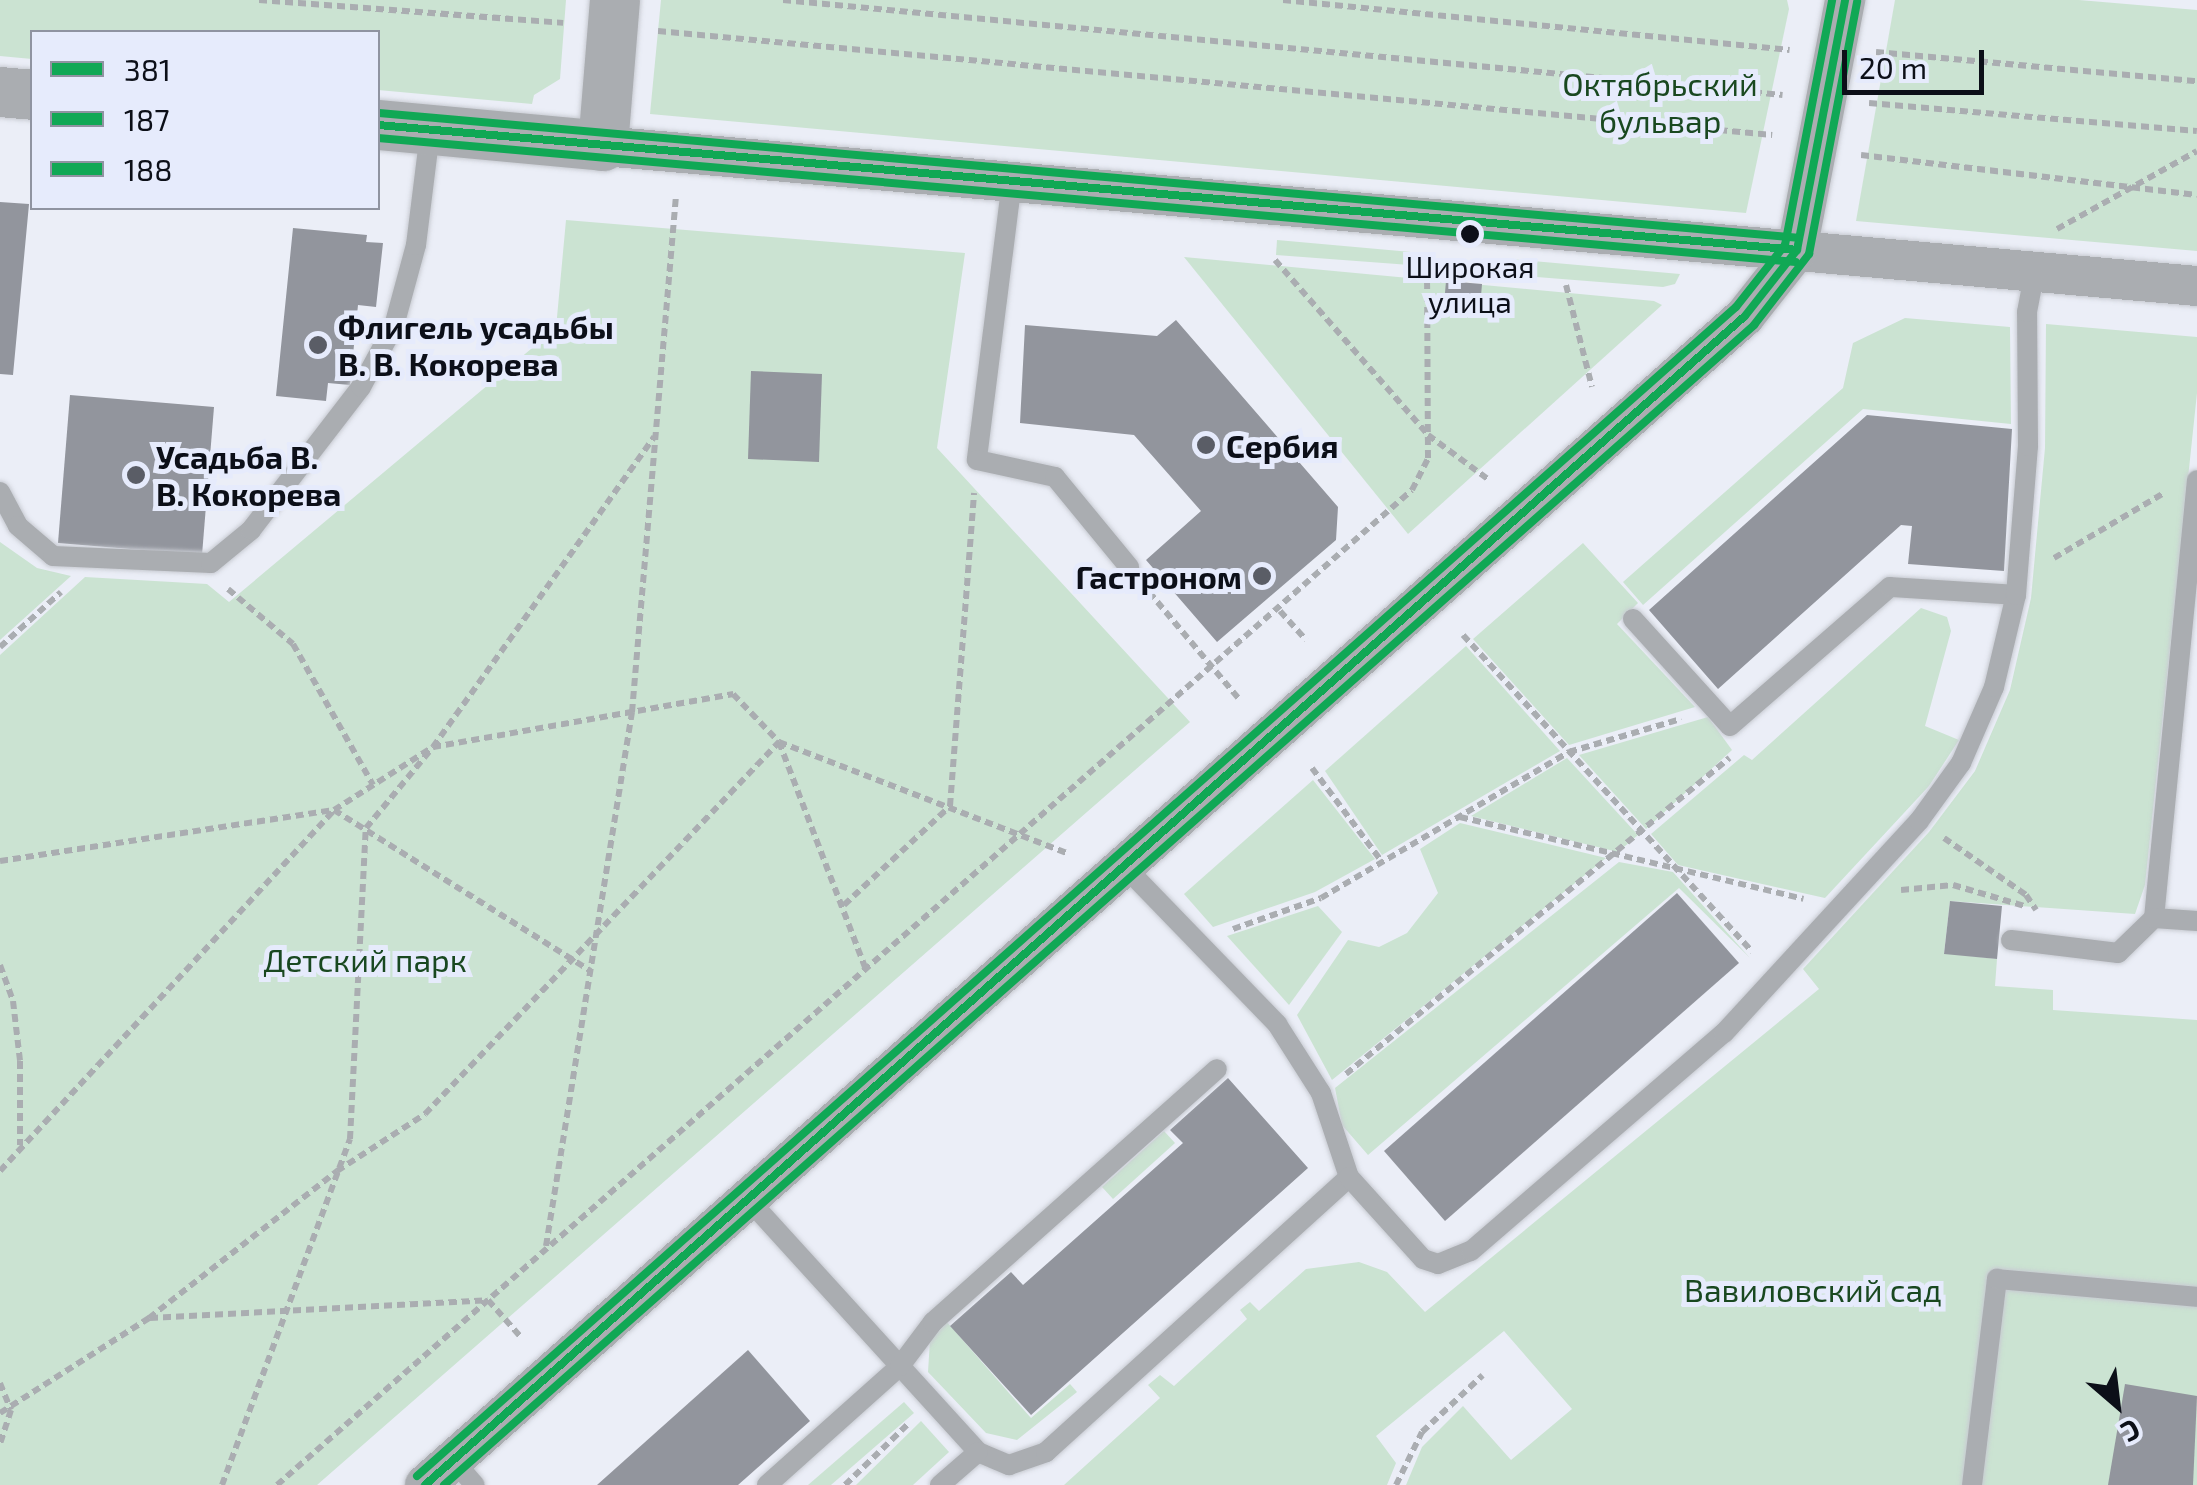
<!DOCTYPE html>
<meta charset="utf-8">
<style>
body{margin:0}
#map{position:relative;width:2197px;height:1485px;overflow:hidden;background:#ebeef7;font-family:"Exo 2",sans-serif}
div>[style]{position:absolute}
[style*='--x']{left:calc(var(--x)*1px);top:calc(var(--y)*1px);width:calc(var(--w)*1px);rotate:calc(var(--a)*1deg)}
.green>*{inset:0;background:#cbe3d2}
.building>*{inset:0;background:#92959d}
.path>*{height:6px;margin-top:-3px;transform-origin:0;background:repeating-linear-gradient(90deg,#aaadb1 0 8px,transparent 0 13px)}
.roads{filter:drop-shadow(0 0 2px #c8cbd2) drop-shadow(0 0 2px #c8cbd2)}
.service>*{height:20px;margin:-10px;padding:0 10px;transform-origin:10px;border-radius:10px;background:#aaadb1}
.minor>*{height:40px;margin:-20px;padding:0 20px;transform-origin:20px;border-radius:20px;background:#aaadb1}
.tertiary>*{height:50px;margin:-25px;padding:0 25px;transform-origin:25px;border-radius:25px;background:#aaadb1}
.bus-1>*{height:8px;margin:-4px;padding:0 4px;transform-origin:4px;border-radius:4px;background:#10a855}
.bus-2>*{height:8px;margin:-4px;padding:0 4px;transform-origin:4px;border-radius:4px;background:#10a855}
.bus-3>*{height:8px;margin:-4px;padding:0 4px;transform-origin:4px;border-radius:4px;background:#10a855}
.dots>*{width:28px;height:28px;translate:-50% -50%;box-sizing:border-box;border:5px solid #e6ebfc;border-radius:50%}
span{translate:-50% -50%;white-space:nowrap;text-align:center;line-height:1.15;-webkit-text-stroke:10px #e6ebfc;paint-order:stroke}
.bus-label{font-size:30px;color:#0c0f18}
.park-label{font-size:32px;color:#194820}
.poi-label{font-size:32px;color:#0c0f18;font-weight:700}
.left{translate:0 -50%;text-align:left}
.right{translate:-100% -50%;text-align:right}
.legend{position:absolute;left:30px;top:30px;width:350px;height:180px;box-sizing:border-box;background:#e6ebfc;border:2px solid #8f93a1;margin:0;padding:12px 18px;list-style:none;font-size:30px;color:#0c0f18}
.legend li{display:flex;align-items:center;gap:20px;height:50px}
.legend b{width:50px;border:2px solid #8f93a1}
.north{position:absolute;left:2067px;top:1355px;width:100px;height:100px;-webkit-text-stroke:8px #e6ebfc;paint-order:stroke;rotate:152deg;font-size:28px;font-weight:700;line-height:40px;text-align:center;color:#0c0f18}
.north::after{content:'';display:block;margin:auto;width:35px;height:45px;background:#0c0f18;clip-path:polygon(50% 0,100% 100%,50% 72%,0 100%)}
.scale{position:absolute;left:1842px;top:50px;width:142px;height:45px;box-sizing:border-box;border:5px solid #0c0f18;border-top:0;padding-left:12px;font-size:30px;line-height:35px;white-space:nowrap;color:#0c0f18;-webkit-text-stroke:8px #e6ebfc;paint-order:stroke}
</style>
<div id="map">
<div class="green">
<div style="clip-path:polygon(0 0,566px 0,560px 79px,534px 95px,532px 104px,378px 90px,378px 32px,32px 32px,32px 59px,0 56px)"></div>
<div style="clip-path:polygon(661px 0,1787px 0,1789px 9px,1746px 213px,650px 114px)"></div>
<div style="clip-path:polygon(1895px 0,2079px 0,2197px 10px,2197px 251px,1856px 221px)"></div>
<div style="clip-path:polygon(566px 220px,965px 253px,937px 448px,1190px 722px,317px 1485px,0 1485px,0 655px,85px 577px,207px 584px,229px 602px,556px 328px)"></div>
<div style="clip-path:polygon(1277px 240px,1411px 252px,1410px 265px,1276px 255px)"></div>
<div style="clip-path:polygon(1184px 257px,1654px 301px,1662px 305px,1408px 534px)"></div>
<div style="clip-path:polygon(1499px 258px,1680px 274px,1675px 284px,1663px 287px,1498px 274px)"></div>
<div style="clip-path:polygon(1905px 318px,2010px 327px,2011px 424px,1863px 409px,1643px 605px,1623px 582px,1843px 388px,1853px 343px)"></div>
<div style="clip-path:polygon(2046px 324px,2197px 337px,2197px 393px,2145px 885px,2135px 914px,1950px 901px,1944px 953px,1997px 959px,1995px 986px,2053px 990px,2053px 1010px,2197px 1020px,2197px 1485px,1406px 1485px,1422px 1447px,1463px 1406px,1511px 1460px,1572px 1409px,1504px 1331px,1376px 1436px,1396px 1463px,1387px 1485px,1064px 1485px,1160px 1398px,1148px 1385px,1160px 1375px,1174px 1386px,1247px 1319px,1240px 1310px,1250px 1302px,1259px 1311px,1306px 1269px,1359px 1262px,1387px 1272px,1425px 1312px,1819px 989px,1803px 969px,1929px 832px,1975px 771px,2010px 690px,2031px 598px,2045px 448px)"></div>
<div style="clip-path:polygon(0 542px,37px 568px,71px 576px,0 640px)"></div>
<div style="clip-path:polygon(1583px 543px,1638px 603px,1617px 624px,1695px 707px,1569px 745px,1473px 639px)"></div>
<div style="clip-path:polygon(1921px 608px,1947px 617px,1951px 631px,1925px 726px,1959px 740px,1929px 786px,1825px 898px,1678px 865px,1651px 834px,1744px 755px,1752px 760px)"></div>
<div style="clip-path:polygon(1466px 646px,1560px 751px,1382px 855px,1325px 771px)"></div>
<div style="clip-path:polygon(1708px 717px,1732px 750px,1646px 829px,1579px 755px)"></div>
<div style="clip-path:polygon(1567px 758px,1638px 835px,1618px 852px,1471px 816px)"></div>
<div style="clip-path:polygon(1313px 780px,1375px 859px,1315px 892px,1213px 927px,1184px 894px)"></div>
<div style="clip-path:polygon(1460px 823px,1606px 858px,1332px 1080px,1297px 1015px,1348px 940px,1379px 947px,1407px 933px,1438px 893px,1420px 849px)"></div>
<div style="clip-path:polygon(1619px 862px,1673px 872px,1750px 958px,1679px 888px,1368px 1155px,1342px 1125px,1335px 1088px)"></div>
<div style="clip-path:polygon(1318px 906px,1342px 932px,1289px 1005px,1227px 936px)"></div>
<div style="clip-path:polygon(1164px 1131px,1175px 1143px,1113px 1199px,1102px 1187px)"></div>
<div style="clip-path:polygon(946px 1321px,1031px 1418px,1070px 1384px,1077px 1392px,1017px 1440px,986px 1433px,928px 1372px,930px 1340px)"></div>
<div style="clip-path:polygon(904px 1402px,914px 1413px,831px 1485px,808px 1485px)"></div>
<div style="clip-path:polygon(921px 1421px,949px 1452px,913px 1485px,856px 1485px)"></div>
</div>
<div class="building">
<div style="clip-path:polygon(0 202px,29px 204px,13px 375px,0 374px)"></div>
<div style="clip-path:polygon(293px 228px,367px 235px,366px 242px,383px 243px,376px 307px,358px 305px,350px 385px,328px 383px,326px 401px,276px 396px)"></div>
<div style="clip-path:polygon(1446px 281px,1482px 284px,1481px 296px,1445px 293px)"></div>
<div style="clip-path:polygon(1176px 320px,1338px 507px,1336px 540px,1217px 642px,1146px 560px,1201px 511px,1134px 435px,1020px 423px,1025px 325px,1157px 336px)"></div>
<div style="clip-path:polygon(751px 371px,822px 374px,819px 462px,748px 459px)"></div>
<div style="clip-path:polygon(70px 395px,214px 407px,202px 555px,58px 543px)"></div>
<div style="clip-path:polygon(1867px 415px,2012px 429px,2004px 571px,1908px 564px,1912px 526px,1901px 525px,1718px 689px,1649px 610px)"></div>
<div style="clip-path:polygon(1677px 893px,1739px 963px,1445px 1221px,1384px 1151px)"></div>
<div style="clip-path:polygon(1950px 901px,2002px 906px,1997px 959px,1944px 954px)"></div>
<div style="clip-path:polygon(1228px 1078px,1308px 1168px,1031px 1415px,950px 1326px,1011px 1272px,1023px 1285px,1183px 1143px,1170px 1130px)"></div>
<div style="clip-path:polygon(748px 1350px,810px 1421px,738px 1485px,597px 1485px)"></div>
<div style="clip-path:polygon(2125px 1384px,2197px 1396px,2193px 1485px,2108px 1485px)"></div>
</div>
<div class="path">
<div style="--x:259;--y:0;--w:305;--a:4.3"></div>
<div style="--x:783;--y:0;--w:1004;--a:5.43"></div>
<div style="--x:1283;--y:0;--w:509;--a:5.63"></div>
<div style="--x:658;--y:31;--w:1119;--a:5.33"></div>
<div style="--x:1876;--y:52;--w:322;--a:5.2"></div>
<div style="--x:1869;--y:103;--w:329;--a:4.9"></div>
<div style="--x:1861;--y:155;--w:338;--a:6.8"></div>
<div style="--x:2057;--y:229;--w:160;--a:-29.1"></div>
<div style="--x:1275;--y:260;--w:232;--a:48.8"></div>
<div style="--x:1428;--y:435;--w:74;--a:36.3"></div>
<div style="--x:1566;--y:285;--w:105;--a:75.7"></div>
<div style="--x:2054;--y:558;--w:128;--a:-30.6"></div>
<div style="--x:228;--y:589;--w:85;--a:40.2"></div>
<div style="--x:293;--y:644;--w:162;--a:60.4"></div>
<div style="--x:1149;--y:592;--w:140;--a:49.9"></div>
<div style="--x:1280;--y:611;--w:39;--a:48"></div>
<div style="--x:1463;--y:635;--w:429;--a:47.6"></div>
<div style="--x:0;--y:647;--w:82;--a:-42"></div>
<div style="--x:1312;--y:768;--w:117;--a:53.3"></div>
<div style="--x:1460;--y:817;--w:353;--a:13.4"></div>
<div style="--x:1944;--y:838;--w:100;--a:34.8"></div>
<div style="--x:2026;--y:895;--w:18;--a:56"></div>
<div style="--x:0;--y:861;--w:338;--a:-8.7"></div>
<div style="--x:334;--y:810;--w:303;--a:32.1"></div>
<div style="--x:1901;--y:890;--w:52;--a:-5.5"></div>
<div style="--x:1953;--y:885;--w:75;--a:16.3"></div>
<div style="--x:844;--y:905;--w:145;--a:-43"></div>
<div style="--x:950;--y:806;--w:314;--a:-85.6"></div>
<div style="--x:1233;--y:929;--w:93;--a:-19.4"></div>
<div style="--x:1321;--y:898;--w:288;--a:-30.5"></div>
<div style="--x:1569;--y:752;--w:117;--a:-16.4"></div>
<div style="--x:0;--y:965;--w:38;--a:70"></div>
<div style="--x:13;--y:1001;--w:60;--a:83.3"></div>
<div style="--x:20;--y:1061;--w:84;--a:90"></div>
<div style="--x:1346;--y:1074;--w:497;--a:-39.5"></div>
<div style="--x:0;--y:1171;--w:492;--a:-47.2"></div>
<div style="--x:334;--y:810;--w:117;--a:-32.5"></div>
<div style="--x:433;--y:747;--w:381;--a:-54.5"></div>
<div style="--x:546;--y:1246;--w:541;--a:-80.85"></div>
<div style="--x:632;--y:712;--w:518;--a:-85.13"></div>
<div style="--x:150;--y:1318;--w:338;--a:-3"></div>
<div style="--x:488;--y:1300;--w:48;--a:48.4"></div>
<div style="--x:0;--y:1383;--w:29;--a:68"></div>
<div style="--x:11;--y:1410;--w:35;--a:108"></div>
<div style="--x:0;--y:1413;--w:177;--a:-32.5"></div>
<div style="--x:149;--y:1318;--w:239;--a:-38"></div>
<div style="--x:337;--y:1171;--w:105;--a:-32.9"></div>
<div style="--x:425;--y:1114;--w:514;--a:-46.42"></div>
<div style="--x:779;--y:742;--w:241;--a:69.1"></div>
<div style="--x:222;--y:1485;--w:369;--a:-69.7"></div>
<div style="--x:350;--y:1139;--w:311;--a:-87.1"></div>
<div style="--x:366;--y:828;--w:105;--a:-50.4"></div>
<div style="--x:433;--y:747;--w:305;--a:-10"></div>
<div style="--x:733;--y:694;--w:66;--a:46.2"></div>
<div style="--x:779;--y:742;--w:308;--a:21.1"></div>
<div style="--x:277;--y:1485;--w:1509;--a:-41.24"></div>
<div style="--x:1412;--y:490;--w:36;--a:-63"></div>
<div style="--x:1428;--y:458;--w:185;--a:-90.3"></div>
<div style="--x:845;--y:1485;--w:89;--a:-44.1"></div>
<div style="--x:1396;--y:1485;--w:59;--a:-63.9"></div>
<div style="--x:1422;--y:1432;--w:83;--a:-43.1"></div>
</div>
<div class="roads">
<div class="service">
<div style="--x:1012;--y:181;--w:281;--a:97.2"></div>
<div style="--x:977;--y:460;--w:80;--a:12.3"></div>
<div style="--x:1055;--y:477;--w:117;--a:50.6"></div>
<div style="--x:0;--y:492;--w:38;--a:62"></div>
<div style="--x:18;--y:526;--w:46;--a:40.6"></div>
<div style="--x:53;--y:556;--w:158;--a:2.5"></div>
<div style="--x:211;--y:563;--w:52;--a:-39.5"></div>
<div style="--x:251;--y:530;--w:180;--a:-52.4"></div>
<div style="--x:361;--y:387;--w:69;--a:-61.6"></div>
<div style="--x:394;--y:326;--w:84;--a:-74.8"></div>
<div style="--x:416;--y:245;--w:114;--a:-82.9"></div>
<div style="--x:1633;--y:619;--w:144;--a:47.8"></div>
<div style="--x:1730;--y:726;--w:212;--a:-41"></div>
<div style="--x:1890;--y:587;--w:126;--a:3.6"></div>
<div style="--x:1125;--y:867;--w:219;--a:45.9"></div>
<div style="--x:1277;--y:1024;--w:82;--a:57.5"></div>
<div style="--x:1321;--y:1093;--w:89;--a:71.6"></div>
<div style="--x:2154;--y:918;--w:440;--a:-84.4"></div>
<div style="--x:2011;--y:940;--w:108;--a:6.9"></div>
<div style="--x:2118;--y:953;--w:50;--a:-44.2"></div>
<div style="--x:2154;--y:918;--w:43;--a:4"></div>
<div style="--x:748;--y:1199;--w:342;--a:47.7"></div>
<div style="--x:978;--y:1452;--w:34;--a:23"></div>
<div style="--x:1009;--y:1465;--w:39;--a:-19"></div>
<div style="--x:1046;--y:1452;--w:409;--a:-42.2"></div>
<div style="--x:1349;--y:1177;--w:110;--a:47.9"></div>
<div style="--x:1423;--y:1259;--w:16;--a:18"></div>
<div style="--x:1438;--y:1264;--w:35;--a:-22"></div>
<div style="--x:1471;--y:1251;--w:334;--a:-40.8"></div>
<div style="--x:1724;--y:1033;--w:288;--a:-47.4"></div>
<div style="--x:1919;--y:821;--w:72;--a:-54.1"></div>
<div style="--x:1961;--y:763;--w:83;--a:-66.5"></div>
<div style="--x:1994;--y:687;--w:95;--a:-76.6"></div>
<div style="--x:2016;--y:595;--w:149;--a:-85.4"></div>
<div style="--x:2028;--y:446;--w:134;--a:-90.4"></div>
<div style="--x:2027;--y:312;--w:43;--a:-79.2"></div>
<div style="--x:453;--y:1460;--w:33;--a:49"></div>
<div style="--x:767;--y:1485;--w:178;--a:-41.8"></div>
<div style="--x:900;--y:1366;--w:55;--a:-53.1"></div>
<div style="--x:933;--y:1322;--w:380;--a:-41.7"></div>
<div style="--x:940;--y:1485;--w:50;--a:-41"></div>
<div style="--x:1972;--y:1485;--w:208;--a:-83.1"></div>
<div style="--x:1997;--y:1279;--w:201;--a:5.1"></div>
</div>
<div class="minor">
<div style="--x:603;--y:146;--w:1600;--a:5.02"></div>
<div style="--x:425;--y:1485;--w:1763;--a:-41.53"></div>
<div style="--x:1745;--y:316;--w:84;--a:-51.8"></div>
<div style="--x:1797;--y:250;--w:255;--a:-79.1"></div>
</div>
<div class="tertiary">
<div style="--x:0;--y:92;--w:32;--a:5"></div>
<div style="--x:378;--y:125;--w:226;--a:5.3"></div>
<div style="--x:603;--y:146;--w:146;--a:-85.3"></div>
</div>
</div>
<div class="bus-1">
<div style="--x:378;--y:125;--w:1424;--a:5.03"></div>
<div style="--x:425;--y:1485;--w:1763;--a:-41.53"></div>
<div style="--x:1745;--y:316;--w:84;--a:-51.8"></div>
<div style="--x:1797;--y:250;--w:255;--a:-79.1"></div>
</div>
<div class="bus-2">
<div style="--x:378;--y:138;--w:1423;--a:5"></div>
<div style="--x:444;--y:1485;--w:1750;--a:-41.52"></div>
<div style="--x:1754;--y:325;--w:90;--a:-52.2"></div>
<div style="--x:1809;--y:254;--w:257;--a:-79.2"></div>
</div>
<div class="bus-3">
<div style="--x:379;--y:113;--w:1424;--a:5.03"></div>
<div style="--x:417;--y:1476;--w:1762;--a:-41.55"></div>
<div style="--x:1736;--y:307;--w:79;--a:-51.7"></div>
<div style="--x:1785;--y:245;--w:249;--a:-79.1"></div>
</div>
<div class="dots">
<div style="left:1470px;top:234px;background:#0c0f18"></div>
<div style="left:318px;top:345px;background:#5a5d66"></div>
<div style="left:1206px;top:445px;background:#5a5d66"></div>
<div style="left:136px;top:475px;background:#5a5d66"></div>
<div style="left:1262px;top:576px;background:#5a5d66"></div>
</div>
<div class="bus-label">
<span style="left:1470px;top:283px">Широкая<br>улица</span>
</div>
<div class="park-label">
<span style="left:1660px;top:102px">Октябрьский<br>бульвар</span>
<span style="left:365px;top:959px">Детский парк</span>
<span style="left:1813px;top:1289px">Вавиловский сад</span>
</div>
<div class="poi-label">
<span class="left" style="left:338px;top:345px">Флигель усадьбы<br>В. В. Кокорева</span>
<span class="left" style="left:1226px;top:445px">Сербия</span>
<span class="left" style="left:156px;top:475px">Усадьба В.<br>В. Кокорева</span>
<span class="right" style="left:1242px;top:576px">Гастроном</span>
</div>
<ul class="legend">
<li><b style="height:12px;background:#10a855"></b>381</li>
<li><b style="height:12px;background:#10a855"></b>187</li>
<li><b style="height:12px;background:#10a855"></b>188</li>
</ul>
<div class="north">С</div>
<div class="scale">20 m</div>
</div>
